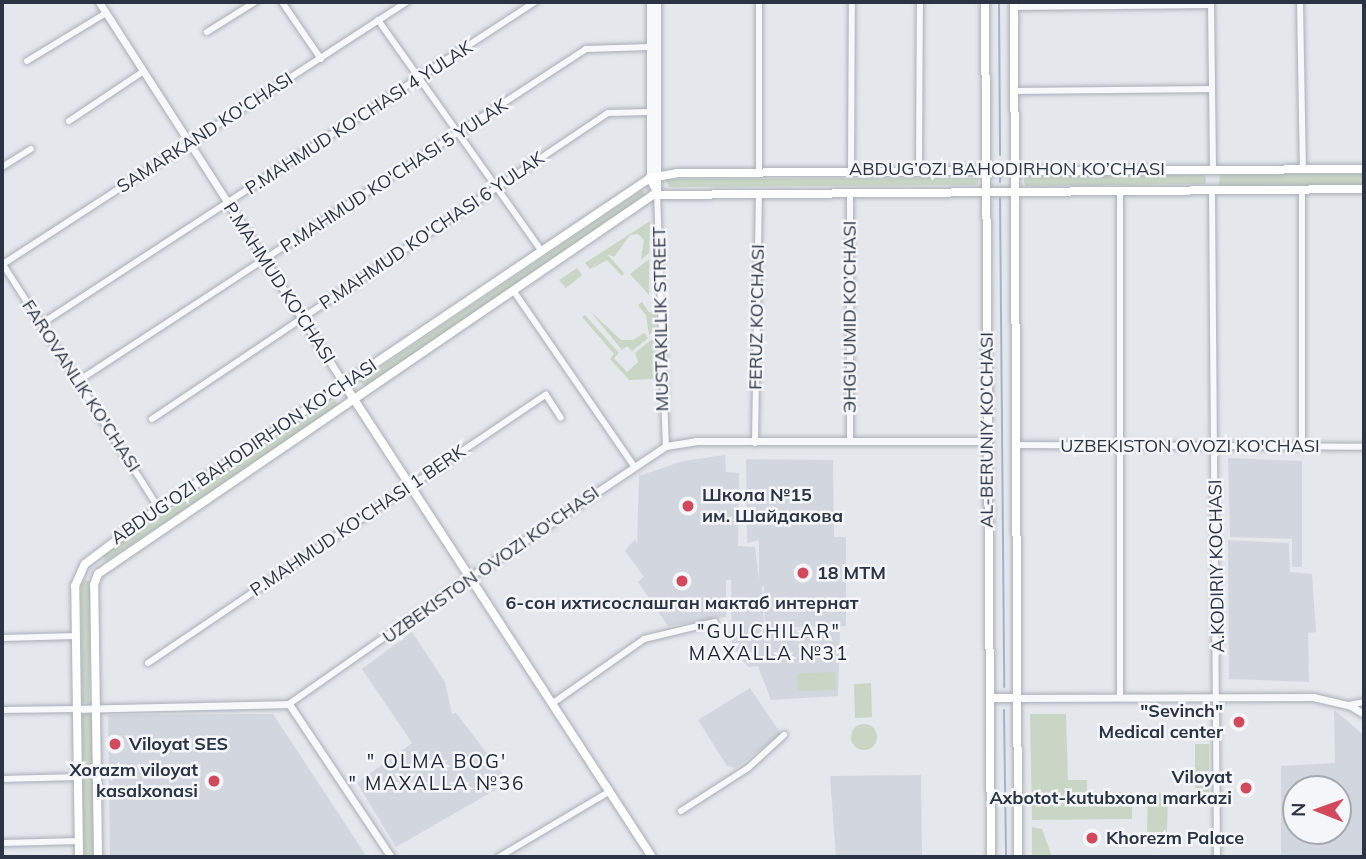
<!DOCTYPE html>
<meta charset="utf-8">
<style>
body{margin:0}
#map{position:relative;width:1366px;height:859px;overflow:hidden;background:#e4e7ec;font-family:Mulish,sans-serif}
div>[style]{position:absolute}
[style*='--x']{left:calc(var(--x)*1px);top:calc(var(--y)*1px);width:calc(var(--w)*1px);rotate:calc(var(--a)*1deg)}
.built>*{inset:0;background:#d2d6de}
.green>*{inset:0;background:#c9d6c5}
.round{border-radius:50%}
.stream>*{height:2px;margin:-1px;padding:0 1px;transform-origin:1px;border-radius:1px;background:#9fb4cc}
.roads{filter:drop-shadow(0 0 2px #a9aeb7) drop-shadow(0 0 2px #a9aeb7)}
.minor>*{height:6px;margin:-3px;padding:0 3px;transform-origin:3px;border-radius:3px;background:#f7f8fa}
.tertiary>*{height:7px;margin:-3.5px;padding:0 3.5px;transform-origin:3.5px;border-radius:3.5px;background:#f7f8fa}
.secondary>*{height:8px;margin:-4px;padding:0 4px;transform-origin:4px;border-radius:4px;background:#fff}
.dots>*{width:19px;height:19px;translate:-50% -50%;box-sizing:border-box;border:4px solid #f4f6f9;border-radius:50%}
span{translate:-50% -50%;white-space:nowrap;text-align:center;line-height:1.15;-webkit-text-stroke:5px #f4f6f9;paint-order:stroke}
.street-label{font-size:18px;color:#2b3445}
.poi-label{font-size:18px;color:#2b3445;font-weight:700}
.left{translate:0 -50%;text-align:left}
.right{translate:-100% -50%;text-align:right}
.neighbourhood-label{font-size:19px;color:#1d2536;letter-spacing:2px}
.frame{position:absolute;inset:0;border:4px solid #2b3445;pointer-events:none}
.north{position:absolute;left:1282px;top:775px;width:70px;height:70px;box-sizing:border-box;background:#f4f6f9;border:2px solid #a4a8b1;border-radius:50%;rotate:271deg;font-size:19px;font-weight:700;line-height:28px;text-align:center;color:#2b3445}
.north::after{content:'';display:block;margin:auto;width:24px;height:32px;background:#d1495b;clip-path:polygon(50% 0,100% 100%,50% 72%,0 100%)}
</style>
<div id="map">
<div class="built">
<div style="clip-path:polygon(725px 455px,726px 472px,739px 473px,738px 546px,755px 547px,759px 580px,759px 540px,747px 543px,746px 459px,833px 460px,834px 537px,846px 537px,846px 626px,765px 628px,764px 586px,762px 586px,764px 630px,840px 629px,838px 696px,771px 700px,758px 666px,748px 667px,732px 645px,731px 580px,726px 580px,726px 617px,668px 626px,638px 582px,644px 577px,625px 551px,635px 539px,637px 544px,639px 476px,683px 461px)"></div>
<div style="clip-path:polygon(1228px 458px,1302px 461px,1302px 567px,1292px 567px,1292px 539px,1230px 537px)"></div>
<div style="clip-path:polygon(1228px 540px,1289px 543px,1290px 572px,1312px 574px,1316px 632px,1308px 633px,1309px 682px,1229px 679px)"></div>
<div style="clip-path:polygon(412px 632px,445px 682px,452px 714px,456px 713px,509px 782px,396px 847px,357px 783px,412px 743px,362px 669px)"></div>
<div style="clip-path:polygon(750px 688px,781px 734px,736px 768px,727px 766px,698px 720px)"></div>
<div style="clip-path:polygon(evenodd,1334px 710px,1364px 735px,1364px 857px,1281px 857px,1281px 766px,1335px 763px,1334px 710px,1338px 789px,1338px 831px,1296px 831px,1296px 789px,1338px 789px)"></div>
<div style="clip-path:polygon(273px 714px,367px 857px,110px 857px,108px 715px)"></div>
<div style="clip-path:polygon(921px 775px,922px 857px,836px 857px,830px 776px)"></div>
</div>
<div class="green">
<div style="clip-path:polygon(1220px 174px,1364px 174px,1364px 185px,1219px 186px)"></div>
<div style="clip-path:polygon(1129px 175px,1205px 175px,1206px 180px,1205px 184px,1025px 186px,1024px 181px,1025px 176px)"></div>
<div style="clip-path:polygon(979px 178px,977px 185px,669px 187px,665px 179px)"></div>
<div style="clip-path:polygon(642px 190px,646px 197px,366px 388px,360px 381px)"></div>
<div style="clip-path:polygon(650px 221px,649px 253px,641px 260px,644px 240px,638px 234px,630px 235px,614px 257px,607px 254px,624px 273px,622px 276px,607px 260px,591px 269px,606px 255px,590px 269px,585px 263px)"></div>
<div style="clip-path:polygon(649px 259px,649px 295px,630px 274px)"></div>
<div style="clip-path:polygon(577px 268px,582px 275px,566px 288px,559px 280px)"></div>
<div style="clip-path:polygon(642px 302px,649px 312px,656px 313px,655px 331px,649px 335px,646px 315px,638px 305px)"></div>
<div style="clip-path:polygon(590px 311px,621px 340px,633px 340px,644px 333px,648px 338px,632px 351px,627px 346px,622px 350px)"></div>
<div style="clip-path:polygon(585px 315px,619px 353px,614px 358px,627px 372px,638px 362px,635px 353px,655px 337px,655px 379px,629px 380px,610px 359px,614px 354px,582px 317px)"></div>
<div style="clip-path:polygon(335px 400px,339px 407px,105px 562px,104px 555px)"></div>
<div style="clip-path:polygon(85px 580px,91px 582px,89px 703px,82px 702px,81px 584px)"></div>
<div style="clip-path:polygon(836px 672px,836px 690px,798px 691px,797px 673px)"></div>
<div style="clip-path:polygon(871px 683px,872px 717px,855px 718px,854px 684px)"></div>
<div style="clip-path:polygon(89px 713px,92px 716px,94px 857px,84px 857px,82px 715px)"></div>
<div style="clip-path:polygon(1030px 714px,1066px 714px,1068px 780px,1087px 780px,1087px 792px,1132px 792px,1132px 819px,1032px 820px)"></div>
<div class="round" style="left:851px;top:724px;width:26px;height:26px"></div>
<div style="clip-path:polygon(1195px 744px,1209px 744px,1209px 793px,1195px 792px)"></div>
<div style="clip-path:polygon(1148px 792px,1168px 793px,1167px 832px,1147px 832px)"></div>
<div style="clip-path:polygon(1032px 827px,1042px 829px,1052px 857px,1032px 857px)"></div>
</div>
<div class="stream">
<div style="--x:999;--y:2;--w:153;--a:89.6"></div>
<div style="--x:1000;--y:177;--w:5;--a:90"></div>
<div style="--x:1000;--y:198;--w:489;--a:89.5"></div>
<div style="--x:1004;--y:710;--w:147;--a:89.2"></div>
</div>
<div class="roads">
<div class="minor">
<div style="--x:282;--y:2;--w:69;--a:55.6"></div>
<div style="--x:1300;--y:2;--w:167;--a:89"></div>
<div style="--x:1211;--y:3;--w:166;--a:89.3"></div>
<div style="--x:1014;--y:7;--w:197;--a:-0.6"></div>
<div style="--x:378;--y:20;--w:281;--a:54.7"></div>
<div style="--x:207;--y:32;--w:57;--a:-32"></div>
<div style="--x:27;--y:61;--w:92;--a:-31.3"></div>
<div style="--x:1015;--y:91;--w:197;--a:-0.6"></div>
<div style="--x:69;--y:121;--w:90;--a:-33.7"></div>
<div style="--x:2;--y:167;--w:34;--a:-32"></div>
<div style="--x:851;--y:169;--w:167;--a:-89.7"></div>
<div style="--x:919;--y:169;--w:167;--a:-89.7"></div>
<div style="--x:759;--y:172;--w:170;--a:-90"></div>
<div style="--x:1120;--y:190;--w:508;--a:90"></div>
<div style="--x:1212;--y:190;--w:667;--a:89.57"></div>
<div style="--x:657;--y:192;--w:254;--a:88"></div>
<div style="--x:2;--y:263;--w:293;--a:57.4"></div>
<div style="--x:3;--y:264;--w:481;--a:-33"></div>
<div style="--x:515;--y:293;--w:210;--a:55.5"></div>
<div style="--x:41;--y:324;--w:590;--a:-33.1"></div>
<div style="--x:78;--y:381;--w:607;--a:-33.17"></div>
<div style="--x:586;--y:49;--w:63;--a:-1.8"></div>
<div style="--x:152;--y:419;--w:549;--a:-33.86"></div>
<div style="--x:608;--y:113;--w:42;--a:-1.4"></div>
<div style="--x:850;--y:442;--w:250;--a:-90"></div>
<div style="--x:755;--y:443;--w:250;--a:-89.1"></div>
<div style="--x:1016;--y:445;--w:348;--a:0.3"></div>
<div style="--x:1302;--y:446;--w:256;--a:-90"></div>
<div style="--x:2;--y:638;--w:73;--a:-1.6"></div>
<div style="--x:148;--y:663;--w:480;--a:-34"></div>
<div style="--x:546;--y:395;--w:27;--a:57"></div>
<div style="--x:553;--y:703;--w:111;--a:-35.1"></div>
<div style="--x:644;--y:639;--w:73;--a:-13.5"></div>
<div style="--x:289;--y:704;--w:232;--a:-35"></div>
<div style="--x:1349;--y:705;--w:15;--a:-11"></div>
<div style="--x:2;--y:710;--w:74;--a:-0.8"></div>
<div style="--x:2;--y:779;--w:76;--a:-1.5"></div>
<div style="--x:681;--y:811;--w:80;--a:-32.7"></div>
<div style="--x:748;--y:768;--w:49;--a:-42.5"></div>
<div style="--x:2;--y:843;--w:77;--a:-1.5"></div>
<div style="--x:499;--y:857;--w:129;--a:-30.7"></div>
</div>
<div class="tertiary">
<div style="--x:99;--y:2;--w:454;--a:57.3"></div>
<div style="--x:650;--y:2;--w:176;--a:90"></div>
<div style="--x:657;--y:2;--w:190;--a:90"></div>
<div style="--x:479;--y:571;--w:225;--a:-33.8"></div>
<div style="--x:666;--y:446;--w:30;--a:-9"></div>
<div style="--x:696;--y:441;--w:291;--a:0"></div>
<div style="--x:1017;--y:698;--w:296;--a:-0.2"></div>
<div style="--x:1313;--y:697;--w:37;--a:13"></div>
<div style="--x:1349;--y:705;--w:17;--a:31"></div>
<div style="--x:76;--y:709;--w:213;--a:-1.3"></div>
<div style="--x:289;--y:704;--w:184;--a:56.3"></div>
</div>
<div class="secondary">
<div style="--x:985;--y:2;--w:855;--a:89.6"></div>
<div style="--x:1014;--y:2;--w:855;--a:89.73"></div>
<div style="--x:657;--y:192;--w:16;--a:-117"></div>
<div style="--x:650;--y:178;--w:27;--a:-10"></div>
<div style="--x:677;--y:173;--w:687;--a:-0.33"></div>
<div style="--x:344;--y:384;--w:564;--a:56.93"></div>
<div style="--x:990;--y:698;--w:27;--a:0"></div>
<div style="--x:79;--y:857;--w:271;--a:-90.8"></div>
<div style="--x:75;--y:586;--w:24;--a:-66"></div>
<div style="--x:85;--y:564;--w:81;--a:-37"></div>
<div style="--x:150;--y:515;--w:603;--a:-33.98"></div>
<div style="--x:98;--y:857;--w:272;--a:-90.8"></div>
<div style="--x:94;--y:585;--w:12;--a:-70"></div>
<div style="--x:98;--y:574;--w:672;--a:-34.33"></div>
<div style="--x:653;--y:195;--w:711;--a:-0.48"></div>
</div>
</div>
<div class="dots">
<div style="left:688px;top:506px;background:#d1495b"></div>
<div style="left:803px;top:573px;background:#d1495b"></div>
<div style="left:682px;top:581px;background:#d1495b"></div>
<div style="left:1239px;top:722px;background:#d1495b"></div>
<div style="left:115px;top:744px;background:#d1495b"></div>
<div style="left:214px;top:781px;background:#d1495b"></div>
<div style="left:1246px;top:788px;background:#d1495b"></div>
<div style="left:1092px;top:838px;background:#d1495b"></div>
</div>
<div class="street-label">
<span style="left:359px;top:118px;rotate:-33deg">P.MAHMUD KO'CHASI 4 YULAK</span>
<span style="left:205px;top:133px;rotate:-33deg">SAMARKAND KO'CHASI</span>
<span style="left:1007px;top:169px">ABDUG’OZI BAHODIRHON KO’CHASI</span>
<span style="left:394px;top:176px;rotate:-33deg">P.MAHMUD KO'CHASI 5 YULAK</span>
<span style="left:432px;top:231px;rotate:-34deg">P.MAHMUD KO'CHASI 6 YULAK</span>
<span style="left:279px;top:283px;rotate:57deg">P.MAHMUD KO'CHASI</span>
<span style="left:757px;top:317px;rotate:-89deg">FERUZ KO'CHASI</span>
<span style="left:850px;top:317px;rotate:-90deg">ЭHGU UMID KO’CHASI</span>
<span style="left:661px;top:319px;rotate:-91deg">MUSTAKILLIK STREET</span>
<span style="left:81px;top:386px;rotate:57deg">FAROVANLIK KO'CHASI</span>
<span style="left:987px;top:430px;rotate:-90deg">AL-BERUNIY KO’CHASI</span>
<span style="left:1190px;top:446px">UZBEKISTON OVOZI KO'CHASI</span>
<span style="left:244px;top:452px;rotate:-34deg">ABDUG’OZI BAHODIRHON KO’CHASI</span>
<span style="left:358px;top:521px;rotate:-34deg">P.MAHMUD KO'CHASI 1 BERK</span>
<span style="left:491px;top:565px;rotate:-35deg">UZBEKISTON OVOZI KO'CHASI</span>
<span style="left:1217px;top:566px;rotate:-91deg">A.KODIRIY KOCHASI</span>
</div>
<div class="poi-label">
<span class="left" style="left:702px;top:506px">Школа №15<br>им. Шайдакова</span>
<span class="left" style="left:817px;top:573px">18 MTM</span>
<span style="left:682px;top:603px">6-сон ихтисослашган мактаб интернат</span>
<span class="right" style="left:1223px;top:722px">"Sevinch"<br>Medical center</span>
<span class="left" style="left:129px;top:744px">Viloyat SES</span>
<span class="right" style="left:198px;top:781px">Xorazm viloyat<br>kasalxonasi</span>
<span class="right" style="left:1232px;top:788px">Viloyat<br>Axbotot-kutubxona markazi</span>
<span class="left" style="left:1106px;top:838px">Khorezm Palace</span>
</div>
<div class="neighbourhood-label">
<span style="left:769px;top:643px">"GULCHILAR"<br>MAXALLA №31</span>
<span style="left:437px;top:773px">" OLMA BOG'<br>" MAXALLA №36</span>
</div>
<div class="frame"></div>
<div class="north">N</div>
</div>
